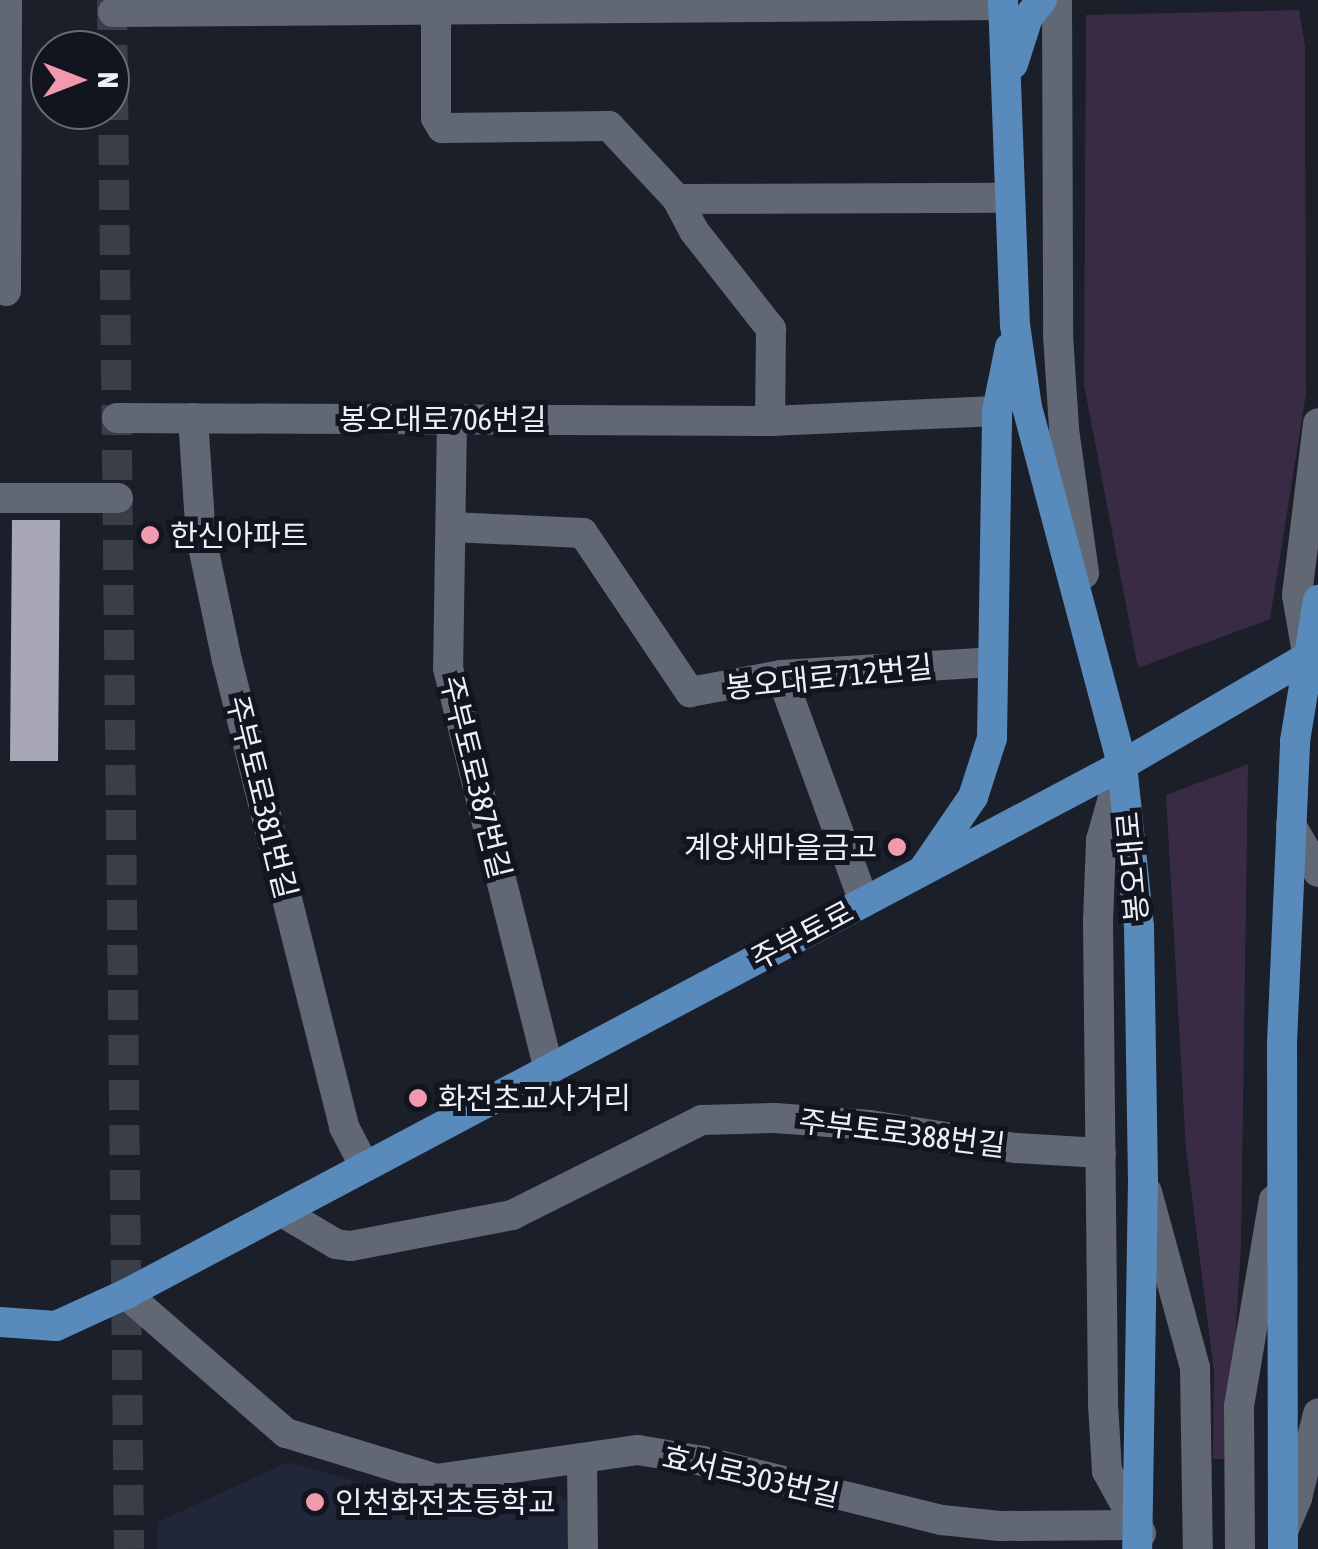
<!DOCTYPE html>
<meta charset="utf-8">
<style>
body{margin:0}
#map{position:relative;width:1318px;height:1549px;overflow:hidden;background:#1b1f29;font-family:"Asap Condensed","Noto Sans KR",sans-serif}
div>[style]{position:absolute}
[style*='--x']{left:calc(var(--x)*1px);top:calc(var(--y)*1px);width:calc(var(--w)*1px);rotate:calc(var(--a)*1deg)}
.built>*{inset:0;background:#212738}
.green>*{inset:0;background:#382b43}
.building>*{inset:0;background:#a8a7b6}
.minor-tunnel>*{height:30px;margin-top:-15px;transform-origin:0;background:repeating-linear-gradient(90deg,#3a3e48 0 30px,transparent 0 45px)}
.minor>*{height:30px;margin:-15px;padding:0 15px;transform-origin:15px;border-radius:15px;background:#626774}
.major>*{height:30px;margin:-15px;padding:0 15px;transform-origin:15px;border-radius:15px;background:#598abc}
.dots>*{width:28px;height:28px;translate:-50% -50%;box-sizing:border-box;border:5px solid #121520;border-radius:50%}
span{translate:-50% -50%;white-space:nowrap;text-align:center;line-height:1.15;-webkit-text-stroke:10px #121520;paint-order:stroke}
.street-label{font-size:30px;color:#eceff7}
.poi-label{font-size:30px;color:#eceff7}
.left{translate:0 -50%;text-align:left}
.right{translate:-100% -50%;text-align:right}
.north{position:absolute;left:30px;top:30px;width:100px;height:100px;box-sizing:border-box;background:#121520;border:2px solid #696c76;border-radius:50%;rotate:90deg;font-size:28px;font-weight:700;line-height:40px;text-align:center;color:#eceff7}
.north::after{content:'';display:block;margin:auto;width:35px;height:45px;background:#f29aad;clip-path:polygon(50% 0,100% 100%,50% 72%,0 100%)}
</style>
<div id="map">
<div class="built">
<div style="clip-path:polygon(288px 1462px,457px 1510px,559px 1495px,573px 1510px,573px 1549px,158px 1549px,158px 1522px)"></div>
</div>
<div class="green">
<div style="clip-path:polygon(1299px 10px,1305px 46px,1306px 394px,1270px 619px,1138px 668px,1084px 385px,1086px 15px)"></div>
<div style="clip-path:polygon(1248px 764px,1241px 1246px,1228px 1459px,1213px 1459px,1214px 1372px,1186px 1150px,1166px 795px)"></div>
</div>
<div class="building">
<div style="clip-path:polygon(12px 520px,60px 520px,58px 761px,10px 761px)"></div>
</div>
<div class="minor-tunnel">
<div style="--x:112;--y:0;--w:1549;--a:89.37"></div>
</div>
<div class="minor">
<div style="--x:1057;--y:0;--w:335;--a:89.8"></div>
<div style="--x:1058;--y:335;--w:94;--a:86.3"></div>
<div style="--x:1064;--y:429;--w:146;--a:82.1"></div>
<div style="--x:436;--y:9;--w:109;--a:90"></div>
<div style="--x:436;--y:118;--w:12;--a:59"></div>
<div style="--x:442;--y:128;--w:167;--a:-0.7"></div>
<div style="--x:609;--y:126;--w:100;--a:47"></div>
<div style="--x:677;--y:199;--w:36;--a:62"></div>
<div style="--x:694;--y:231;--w:125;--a:51.8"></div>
<div style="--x:771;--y:329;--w:92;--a:90.6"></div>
<div style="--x:113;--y:12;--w:890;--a:-0.45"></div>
<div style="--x:677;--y:199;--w:333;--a:-0.2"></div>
<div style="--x:6;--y:291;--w:291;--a:-89.8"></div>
<div style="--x:117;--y:418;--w:653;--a:0.26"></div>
<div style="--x:770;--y:421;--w:227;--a:-2.5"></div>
<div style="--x:193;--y:418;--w:119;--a:86.2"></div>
<div style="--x:201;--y:537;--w:126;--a:78.1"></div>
<div style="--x:227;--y:660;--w:481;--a:75.9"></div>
<div style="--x:344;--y:1127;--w:45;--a:62.3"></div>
<div style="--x:452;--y:420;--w:248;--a:90.9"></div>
<div style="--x:448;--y:668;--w:414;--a:75.9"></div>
<div style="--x:0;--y:498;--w:118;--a:0"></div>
<div style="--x:451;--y:527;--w:132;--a:2.6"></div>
<div style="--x:583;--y:533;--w:192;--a:56.1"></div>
<div style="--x:690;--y:692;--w:93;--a:-10.6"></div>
<div style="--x:781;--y:675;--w:211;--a:-3.5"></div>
<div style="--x:1307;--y:653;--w:59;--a:-99.8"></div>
<div style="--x:1297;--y:595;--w:173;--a:-83"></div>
<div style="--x:781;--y:675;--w:242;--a:69.9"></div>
<div style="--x:1122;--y:766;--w:77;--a:105.8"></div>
<div style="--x:1101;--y:840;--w:80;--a:92.1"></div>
<div style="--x:1098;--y:920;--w:484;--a:89.4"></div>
<div style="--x:1103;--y:1404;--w:67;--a:86.6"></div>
<div style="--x:1107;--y:1471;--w:71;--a:61.3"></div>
<div style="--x:1291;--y:825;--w:54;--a:60.1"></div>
<div style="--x:1147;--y:1192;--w:182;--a:74.7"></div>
<div style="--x:1195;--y:1368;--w:181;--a:89.1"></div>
<div style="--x:282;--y:1212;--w:63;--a:30.7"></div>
<div style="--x:336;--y:1244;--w:15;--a:8"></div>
<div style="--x:351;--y:1246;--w:164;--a:-10.9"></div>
<div style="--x:512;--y:1215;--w:212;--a:-26.6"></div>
<div style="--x:702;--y:1120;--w:73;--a:-1.6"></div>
<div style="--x:775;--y:1118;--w:95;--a:4.2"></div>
<div style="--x:870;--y:1125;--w:148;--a:9"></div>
<div style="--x:1016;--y:1148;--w:85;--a:3.4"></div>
<div style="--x:126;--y:1294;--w:212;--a:41"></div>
<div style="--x:286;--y:1433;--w:157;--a:17"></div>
<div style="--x:436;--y:1479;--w:204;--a:-8.2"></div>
<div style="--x:638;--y:1450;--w:66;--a:9.6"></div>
<div style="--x:703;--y:1461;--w:246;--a:13.9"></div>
<div style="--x:942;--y:1520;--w:58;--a:5.9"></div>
<div style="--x:1000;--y:1526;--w:136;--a:-0.4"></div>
<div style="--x:582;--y:1458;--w:91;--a:89.4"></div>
<div style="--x:1284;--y:1529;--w:34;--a:-67"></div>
<div style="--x:1297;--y:1498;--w:87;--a:-76"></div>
<div style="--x:1240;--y:1549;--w:143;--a:-90.4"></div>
<div style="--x:1239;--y:1406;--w:209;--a:-80.4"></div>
</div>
<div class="major">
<div style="--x:1003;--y:0;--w:325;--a:87.9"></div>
<div style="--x:1015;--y:325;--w:83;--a:81.7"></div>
<div style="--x:1027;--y:407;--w:370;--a:75.1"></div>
<div style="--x:1122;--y:765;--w:163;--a:84"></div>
<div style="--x:1139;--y:927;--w:252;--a:89.1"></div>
<div style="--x:1143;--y:1179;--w:370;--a:90.9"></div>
<div style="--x:1013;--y:64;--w:49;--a:-72.3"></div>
<div style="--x:1028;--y:17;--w:22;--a:-51"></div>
<div style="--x:925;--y:867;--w:85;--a:-55.6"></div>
<div style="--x:973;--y:797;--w:62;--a:-72.1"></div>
<div style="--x:992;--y:738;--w:327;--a:-89.1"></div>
<div style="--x:997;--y:411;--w:65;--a:-78.5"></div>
<div style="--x:0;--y:1322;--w:56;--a:4.1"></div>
<div style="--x:56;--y:1326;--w:77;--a:-24.6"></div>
<div style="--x:126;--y:1294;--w:1128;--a:-27.97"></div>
<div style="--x:1122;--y:765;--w:227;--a:-30.2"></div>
<div style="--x:1283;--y:1549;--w:506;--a:-90.11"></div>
<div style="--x:1282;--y:1043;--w:302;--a:-87.5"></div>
<div style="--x:1295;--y:741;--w:143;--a:-80.7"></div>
</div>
<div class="dots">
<div style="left:150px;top:535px;background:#f29aad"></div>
<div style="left:897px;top:847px;background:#f29aad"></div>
<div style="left:418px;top:1098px;background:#f29aad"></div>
<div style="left:315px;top:1502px;background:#f29aad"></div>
</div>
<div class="street-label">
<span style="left:443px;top:419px">봉오대로706번길</span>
<span style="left:829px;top:677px;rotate:-6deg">봉오대로712번길</span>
<span style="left:476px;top:777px;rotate:76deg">주부토로387번길</span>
<span style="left:262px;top:797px;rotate:76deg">주부토로381번길</span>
<span style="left:1132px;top:867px;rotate:-95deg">봉오대로</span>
<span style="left:802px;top:935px;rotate:-28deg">주부토로</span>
<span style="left:902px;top:1133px;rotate:7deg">주부토로388번길</span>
<span style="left:751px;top:1476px;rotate:13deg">효서로303번길</span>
</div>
<div class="poi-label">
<span class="left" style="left:170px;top:535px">한신아파트</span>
<span class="right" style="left:877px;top:847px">계양새마을금고</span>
<span class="left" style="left:438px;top:1098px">화전초교사거리</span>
<span class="left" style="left:335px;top:1502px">인천화전초등학교</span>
</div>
<div class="north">N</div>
</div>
